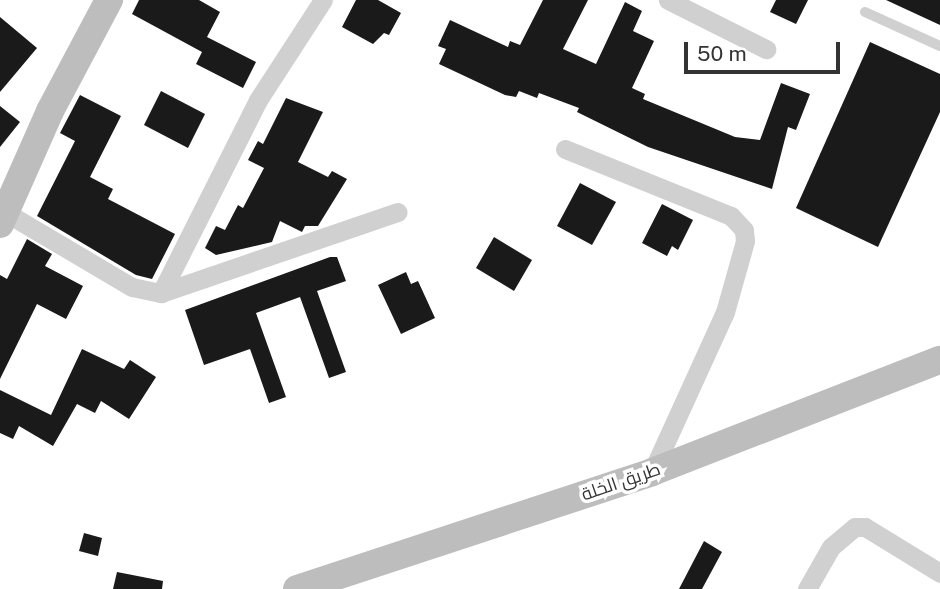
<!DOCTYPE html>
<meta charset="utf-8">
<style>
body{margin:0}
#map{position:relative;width:940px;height:589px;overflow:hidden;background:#fff;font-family:"Public Sans",Cairo,sans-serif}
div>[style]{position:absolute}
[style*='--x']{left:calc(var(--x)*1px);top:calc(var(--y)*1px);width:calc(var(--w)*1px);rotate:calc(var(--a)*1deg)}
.building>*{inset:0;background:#1a1a1a}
.lane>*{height:10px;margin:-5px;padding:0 5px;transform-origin:5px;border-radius:5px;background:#d0d0d0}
.street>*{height:19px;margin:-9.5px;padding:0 9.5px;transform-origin:9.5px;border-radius:9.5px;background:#d0d0d0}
.secondary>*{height:28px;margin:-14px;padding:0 14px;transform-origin:14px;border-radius:14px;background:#bdbdbd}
span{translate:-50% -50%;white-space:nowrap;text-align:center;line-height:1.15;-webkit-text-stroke:7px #fff;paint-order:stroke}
.street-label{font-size:18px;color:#333}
.scale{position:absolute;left:684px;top:42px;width:156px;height:32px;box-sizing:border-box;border:4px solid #333;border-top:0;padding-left:9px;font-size:21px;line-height:24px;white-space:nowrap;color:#333;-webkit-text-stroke:5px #fff;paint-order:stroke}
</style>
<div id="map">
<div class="building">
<div style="clip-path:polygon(139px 0,199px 0,220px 12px,207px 37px,256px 62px,243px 88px,196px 64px,202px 52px,132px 14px)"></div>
<div style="clip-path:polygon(356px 0,378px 0,401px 13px,389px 35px,384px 33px,373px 44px,342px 27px)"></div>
<div style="clip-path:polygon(543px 0,588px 0,563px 49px,596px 64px,625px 2px,642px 11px,633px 31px,654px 41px,632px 88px,645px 94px,643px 99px,735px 137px,760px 140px,781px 83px,810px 94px,796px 130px,788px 127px,772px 189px,648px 147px,577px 112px,579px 108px,539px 93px,537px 98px,519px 91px,516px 97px,505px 95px,439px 64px,446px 49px,438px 46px,450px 20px,508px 47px,510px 41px,520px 45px)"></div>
<div style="clip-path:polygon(776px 0,808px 0,796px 24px,770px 12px)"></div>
<div style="clip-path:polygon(886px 0,940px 0,940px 25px)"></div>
<div style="clip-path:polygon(0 17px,37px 48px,0 92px)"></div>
<div style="clip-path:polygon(870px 42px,940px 74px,940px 112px,878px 247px,796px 208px)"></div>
<div style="clip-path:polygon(161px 91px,205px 114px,188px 148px,144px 125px)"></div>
<div style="clip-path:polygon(80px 95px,121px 116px,90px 177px,113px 189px,108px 199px,175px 234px,152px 279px,136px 275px,37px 216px,75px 141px,60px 133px)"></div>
<div style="clip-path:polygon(286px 98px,323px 112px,298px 162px,328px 177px,332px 171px,347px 179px,318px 226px,305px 226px,302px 232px,280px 221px,272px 242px,216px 255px,205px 248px,216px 226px,225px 230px,238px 205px,243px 208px,264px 168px,248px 160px,258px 141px,263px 144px)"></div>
<div style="clip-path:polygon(0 106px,20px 122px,0 147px)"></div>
<div style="clip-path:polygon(580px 183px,616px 202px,592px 245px,557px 226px)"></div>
<div style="clip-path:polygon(662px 204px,693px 220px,678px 250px,672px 246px,667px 256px,642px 243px)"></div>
<div style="clip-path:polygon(494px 237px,532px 260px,514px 291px,476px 268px)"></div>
<div style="clip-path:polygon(27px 239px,52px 254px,45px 266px,83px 286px,66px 319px,37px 304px,0 379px,0 275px,7px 279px)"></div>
<div style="clip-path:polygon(330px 257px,337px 257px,346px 281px,317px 291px,346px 372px,329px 378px,300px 297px,256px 313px,286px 397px,269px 403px,250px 349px,204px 365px,185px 310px)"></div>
<div style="clip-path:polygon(406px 272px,411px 284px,418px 281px,435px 318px,401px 334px,378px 285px)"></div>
<div style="clip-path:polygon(82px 349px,124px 369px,130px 360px,156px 377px,129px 419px,101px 401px,95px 413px,77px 404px,53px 446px,19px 426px,13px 439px,0 433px,0 390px,51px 415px)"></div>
<div style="clip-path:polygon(84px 533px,102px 538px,98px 556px,79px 551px)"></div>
<div style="clip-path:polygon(704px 541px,722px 552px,702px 589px,679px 589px)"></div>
<div style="clip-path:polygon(117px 572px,163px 581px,162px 589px,113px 589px)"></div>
</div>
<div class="lane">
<div style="--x:865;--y:12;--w:82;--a:24.4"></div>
</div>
<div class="street">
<div style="--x:668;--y:0;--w:110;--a:26.6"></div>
<div style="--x:565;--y:149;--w:179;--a:22"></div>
<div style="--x:731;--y:216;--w:19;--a:47"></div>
<div style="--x:744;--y:230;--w:11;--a:85"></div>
<div style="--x:745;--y:241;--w:74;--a:105.7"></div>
<div style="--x:725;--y:312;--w:176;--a:114.5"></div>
<div style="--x:5;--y:212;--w:147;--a:30.6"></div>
<div style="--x:132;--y:287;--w:30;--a:12"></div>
<div style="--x:161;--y:293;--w:250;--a:-18.9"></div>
<div style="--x:161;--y:293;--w:216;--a:-63.3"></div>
<div style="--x:258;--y:100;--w:119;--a:-57"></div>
<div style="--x:807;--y:589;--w:48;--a:-60.3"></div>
<div style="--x:831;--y:547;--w:31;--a:-40"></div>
<div style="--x:855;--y:527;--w:10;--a:0"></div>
<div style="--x:865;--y:527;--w:88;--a:31.5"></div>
</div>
<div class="secondary">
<div style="--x:0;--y:224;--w:124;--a:-66.1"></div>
<div style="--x:50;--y:111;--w:126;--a:-62"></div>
<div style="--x:297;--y:589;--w:374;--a:-18.2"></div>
<div style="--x:652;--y:472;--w:309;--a:-21.3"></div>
</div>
<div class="street-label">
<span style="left:621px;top:482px;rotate:-19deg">طريق الخلة</span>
</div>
<div class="scale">50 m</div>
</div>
